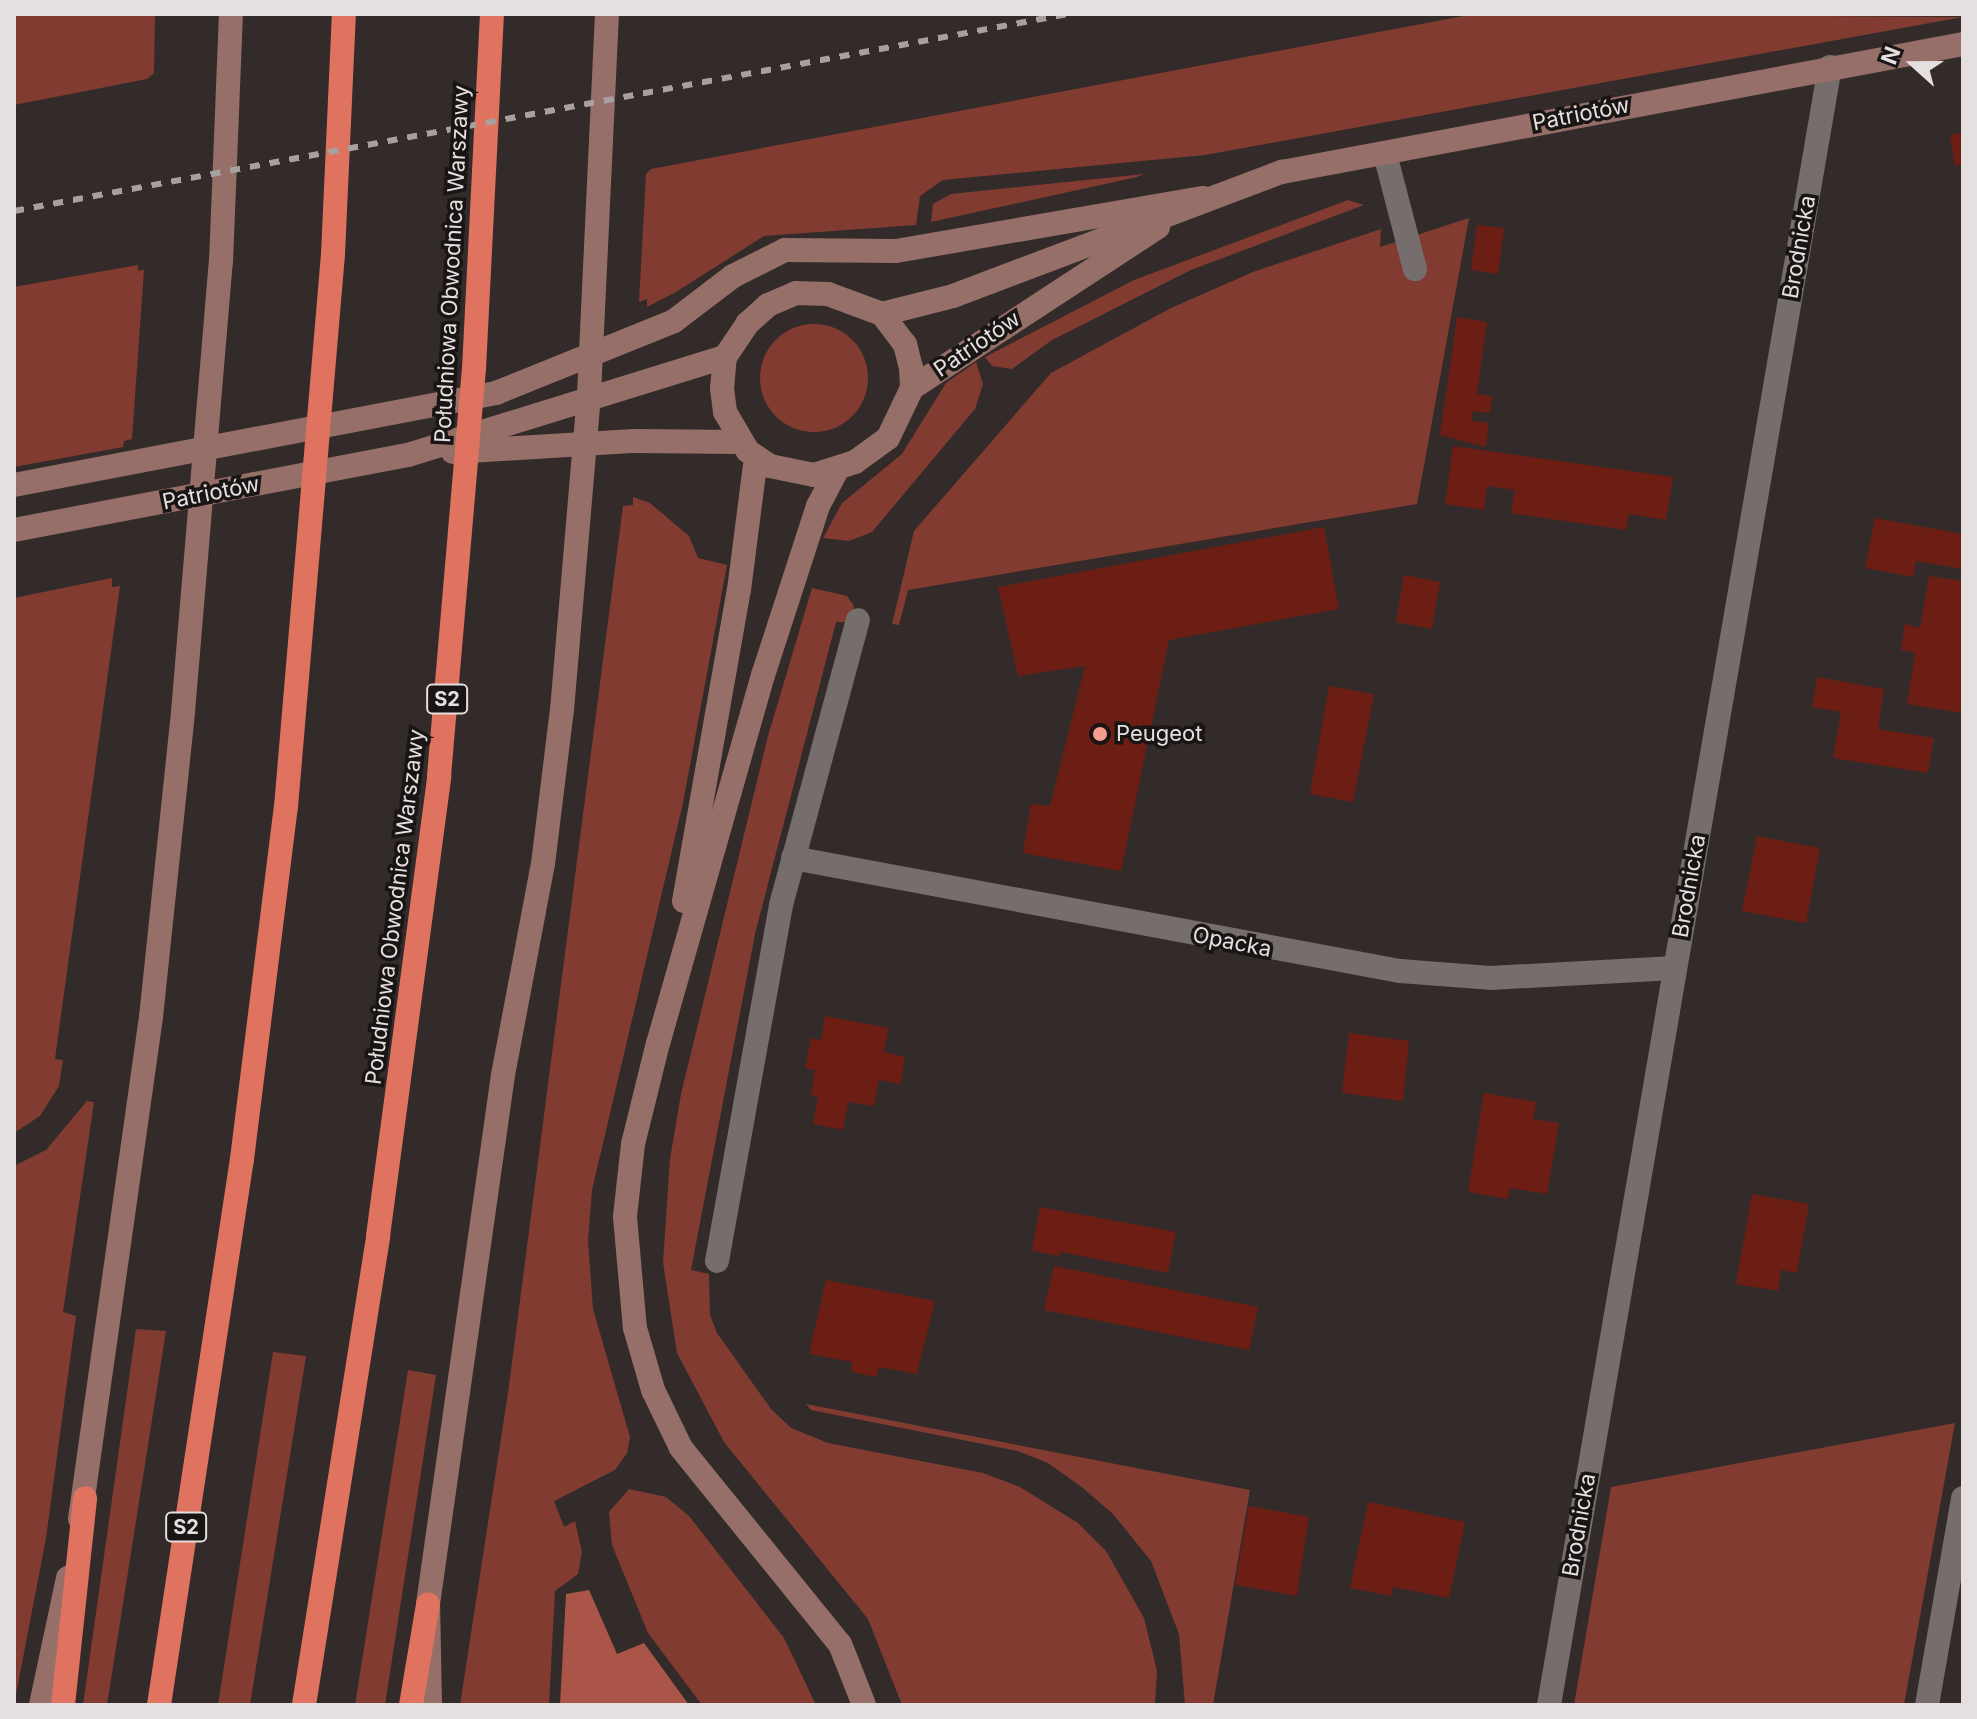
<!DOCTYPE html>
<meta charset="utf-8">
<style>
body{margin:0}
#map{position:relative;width:1977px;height:1719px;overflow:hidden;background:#332b2a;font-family:Inter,sans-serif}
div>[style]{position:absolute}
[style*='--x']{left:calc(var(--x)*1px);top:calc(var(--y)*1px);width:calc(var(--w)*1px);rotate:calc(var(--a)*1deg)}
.green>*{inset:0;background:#823b30}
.round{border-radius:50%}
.water>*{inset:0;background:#aa5548}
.building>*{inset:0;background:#6c1d14}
.service>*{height:24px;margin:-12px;padding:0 12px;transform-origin:12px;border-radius:12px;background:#766e6c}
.minor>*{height:24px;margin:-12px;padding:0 12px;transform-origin:12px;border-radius:12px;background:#766e6c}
.secondary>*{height:24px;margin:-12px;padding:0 12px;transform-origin:12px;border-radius:12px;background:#966f68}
.motorway>*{height:24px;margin:-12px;padding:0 12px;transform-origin:12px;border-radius:12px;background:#e07260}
.rail>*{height:6px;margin-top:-3px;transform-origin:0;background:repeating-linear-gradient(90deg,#a6a09f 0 10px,transparent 0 20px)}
.dots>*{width:22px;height:22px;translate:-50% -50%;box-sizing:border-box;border:4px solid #181514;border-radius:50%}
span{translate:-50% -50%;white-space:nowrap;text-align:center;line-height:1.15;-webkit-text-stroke:7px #181514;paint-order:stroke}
.shield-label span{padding:2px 6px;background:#181514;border:2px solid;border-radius:6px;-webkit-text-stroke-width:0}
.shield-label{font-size:20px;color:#e5e0df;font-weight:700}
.street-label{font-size:22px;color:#e5e0df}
.poi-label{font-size:22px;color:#e5e0df}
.left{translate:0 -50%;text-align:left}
.frame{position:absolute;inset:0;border:16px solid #e5e0df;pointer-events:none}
.north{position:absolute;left:1873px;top:24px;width:80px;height:80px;-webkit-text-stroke:6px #181514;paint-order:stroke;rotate:291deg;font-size:22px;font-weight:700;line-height:32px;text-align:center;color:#e5e0df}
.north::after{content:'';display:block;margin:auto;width:28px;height:36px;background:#e5e0df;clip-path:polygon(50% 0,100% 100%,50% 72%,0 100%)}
</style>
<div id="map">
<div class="green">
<div style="clip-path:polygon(14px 14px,155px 14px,154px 73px,147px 79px,14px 105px)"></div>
<div style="clip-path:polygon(1474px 14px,1963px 17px,1205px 155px,943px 180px,920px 196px,916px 225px,764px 236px,676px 292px,647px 307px,647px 299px,639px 302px,646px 174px,651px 169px)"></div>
<div style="clip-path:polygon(1144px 174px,1137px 177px,931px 222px,933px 204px,951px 194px)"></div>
<div style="clip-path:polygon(1348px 200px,1364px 205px,1191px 270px,1052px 340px,1012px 369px,992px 366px,985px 357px,1134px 280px)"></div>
<div style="clip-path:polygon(1469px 218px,1417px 504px,908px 590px,899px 625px,892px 624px,914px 531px,1051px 373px,1171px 308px,1253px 272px,1381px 229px,1380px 247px)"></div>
<div style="clip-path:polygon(138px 265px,138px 271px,144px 270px,132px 439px,124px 441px,123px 447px,14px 467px,14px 287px)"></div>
<div class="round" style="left:760px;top:324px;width:108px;height:108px"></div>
<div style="clip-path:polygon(976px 362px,983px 384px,975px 409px,872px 532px,849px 541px,823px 538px,842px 503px,902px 454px,946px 383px)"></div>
<div style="clip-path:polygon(633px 497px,650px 503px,689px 536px,698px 558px,727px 565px,683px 803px,592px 1190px,588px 1240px,593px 1309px,630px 1437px,627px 1453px,615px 1470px,554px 1501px,564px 1527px,575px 1521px,582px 1552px,578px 1574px,555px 1591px,549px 1705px,460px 1705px,508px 1393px,623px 506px,633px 505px)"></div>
<div style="clip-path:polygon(112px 578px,112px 587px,120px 586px,55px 1059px,63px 1060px,59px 1086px,40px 1116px,14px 1133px,14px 598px)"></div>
<div style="clip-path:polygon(812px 588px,847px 596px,854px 606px,850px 622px,836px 622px,755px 934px,691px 1270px,709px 1274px,710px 1315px,717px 1333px,771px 1409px,791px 1428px,828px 1443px,983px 1473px,1020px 1487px,1078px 1523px,1106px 1551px,1144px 1618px,1157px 1671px,1155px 1705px,902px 1705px,868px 1619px,724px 1442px,677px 1353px,663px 1262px,670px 1159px,681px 1094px,768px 736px)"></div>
<div style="clip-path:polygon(87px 1101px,94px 1102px,63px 1312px,76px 1316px,46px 1538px,14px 1705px,14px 1166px,46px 1150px)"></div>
<div style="clip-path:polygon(136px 1329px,166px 1331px,107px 1705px,83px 1705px)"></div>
<div style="clip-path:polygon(273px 1352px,306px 1356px,250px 1705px,218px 1705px)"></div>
<div style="clip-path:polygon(408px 1370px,436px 1375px,385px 1705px,355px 1705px)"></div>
<div style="clip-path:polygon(806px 1404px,1250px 1490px,1213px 1705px,1185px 1705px,1179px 1634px,1151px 1561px,1113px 1514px,1083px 1488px,1048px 1463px,1018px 1451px,811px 1410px)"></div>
<div style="clip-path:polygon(1955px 1423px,1904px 1705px,1574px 1705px,1611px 1487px)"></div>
<div style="clip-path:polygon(629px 1489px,666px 1497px,689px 1516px,784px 1638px,816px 1705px,702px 1705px,648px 1633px,612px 1545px,609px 1512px)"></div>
</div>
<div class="water">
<div style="clip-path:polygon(589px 1590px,617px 1654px,644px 1643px,689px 1705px,560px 1705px,566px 1594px)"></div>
</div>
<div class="building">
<div style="clip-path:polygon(1963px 133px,1963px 164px,1955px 166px,1950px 135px)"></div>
<div style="clip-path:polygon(1477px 225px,1504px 228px,1498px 274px,1471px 270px)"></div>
<div style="clip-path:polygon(1457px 317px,1487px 322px,1477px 394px,1492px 396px,1490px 413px,1473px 411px,1472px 421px,1489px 423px,1486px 447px,1440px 435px)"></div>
<div style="clip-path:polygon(1453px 446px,1673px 477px,1666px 520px,1629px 514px,1626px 530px,1511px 513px,1515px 490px,1487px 486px,1484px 510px,1445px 504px)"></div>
<div style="clip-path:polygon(1875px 518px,1963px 534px,1963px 569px,1916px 561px,1913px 577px,1865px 568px)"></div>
<div style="clip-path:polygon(1324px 527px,1339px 609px,1169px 640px,1121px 871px,1023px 853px,1031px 804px,1050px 806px,1085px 666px,1018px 676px,998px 587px)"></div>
<div style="clip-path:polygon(1404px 575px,1440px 582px,1432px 629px,1396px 622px)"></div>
<div style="clip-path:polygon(1929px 576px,1963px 581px,1963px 713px,1907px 704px,1915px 653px,1901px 650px,1905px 624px,1920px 628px)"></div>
<div style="clip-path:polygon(1817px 677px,1884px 689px,1878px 729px,1934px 738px,1928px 773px,1833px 758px,1841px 712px,1812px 707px)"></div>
<div style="clip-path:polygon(1329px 686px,1374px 694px,1353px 802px,1310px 794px)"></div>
<div style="clip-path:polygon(1757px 836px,1820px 848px,1806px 923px,1742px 911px)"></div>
<div style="clip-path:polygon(825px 1016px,889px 1028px,884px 1052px,905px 1057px,901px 1084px,879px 1080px,874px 1106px,848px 1102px,843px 1130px,813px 1124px,818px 1096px,811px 1095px,815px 1070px,805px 1068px,811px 1038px,821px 1040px)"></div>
<div style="clip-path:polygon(1349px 1033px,1409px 1041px,1403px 1101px,1342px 1093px)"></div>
<div style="clip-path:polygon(1484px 1093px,1536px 1102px,1533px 1119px,1559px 1123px,1547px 1194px,1510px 1188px,1508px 1199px,1468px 1192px)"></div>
<div style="clip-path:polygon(1752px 1194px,1809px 1204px,1797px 1273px,1781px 1270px,1778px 1291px,1736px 1284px)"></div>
<div style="clip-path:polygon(1040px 1207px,1176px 1232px,1168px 1273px,1061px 1252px,1060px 1256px,1032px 1251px)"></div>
<div style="clip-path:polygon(1054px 1266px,1258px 1307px,1249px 1350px,1044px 1310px)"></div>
<div style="clip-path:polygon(826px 1280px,935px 1301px,917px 1374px,879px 1367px,877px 1377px,851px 1372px,852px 1362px,809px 1354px)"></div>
<div style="clip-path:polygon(1368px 1502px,1465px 1522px,1449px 1598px,1393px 1587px,1391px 1596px,1350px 1588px)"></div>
<div style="clip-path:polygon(1249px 1506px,1309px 1517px,1297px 1596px,1235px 1585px)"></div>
</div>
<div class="service">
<div style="--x:1385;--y:154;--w:119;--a:75.4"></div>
</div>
<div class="minor">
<div style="--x:793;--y:858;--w:617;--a:10.55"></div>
<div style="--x:1400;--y:971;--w:90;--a:4.4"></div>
<div style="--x:1490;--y:978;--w:185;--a:-3.1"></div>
<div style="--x:717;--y:1261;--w:362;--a:-79.8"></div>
<div style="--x:781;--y:905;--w:295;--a:-74.9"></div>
<div style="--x:1549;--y:1705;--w:1662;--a:-80.27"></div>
<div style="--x:1927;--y:1705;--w:210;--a:-80.1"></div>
</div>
<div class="secondary">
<div style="--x:796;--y:293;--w:32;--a:2"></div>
<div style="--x:828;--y:294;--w:58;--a:20.3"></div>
<div style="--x:882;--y:314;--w:38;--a:53"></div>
<div style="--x:905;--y:344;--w:25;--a:76"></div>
<div style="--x:911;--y:368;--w:20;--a:87"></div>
<div style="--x:912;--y:388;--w:55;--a:115.6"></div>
<div style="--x:888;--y:438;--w:41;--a:144"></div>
<div style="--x:855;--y:462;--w:43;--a:162.4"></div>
<div style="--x:814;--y:475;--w:45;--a:-168.4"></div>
<div style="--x:770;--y:466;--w:27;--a:-146"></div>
<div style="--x:748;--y:451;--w:45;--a:-120.5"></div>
<div style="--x:725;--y:412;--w:23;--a:-97"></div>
<div style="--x:722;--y:389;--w:32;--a:-85"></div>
<div style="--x:725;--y:357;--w:40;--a:-56"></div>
<div style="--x:747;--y:324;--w:28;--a:-42"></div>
<div style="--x:768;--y:305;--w:30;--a:-23"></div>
<div style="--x:882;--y:314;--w:73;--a:-14.2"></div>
<div style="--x:953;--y:296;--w:352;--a:-20.7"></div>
<div style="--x:1282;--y:172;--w:693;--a:-10.65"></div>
<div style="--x:912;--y:388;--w:294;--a:-33.2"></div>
<div style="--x:453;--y:452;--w:182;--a:-3.5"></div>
<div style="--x:635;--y:441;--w:103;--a:0.6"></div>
<div style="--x:837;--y:470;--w:41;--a:117.8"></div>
<div style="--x:818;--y:506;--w:178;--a:108"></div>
<div style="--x:763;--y:675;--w:383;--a:105.9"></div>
<div style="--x:658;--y:1043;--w:104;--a:103.9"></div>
<div style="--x:633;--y:1144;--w:73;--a:96.3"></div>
<div style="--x:625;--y:1217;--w:111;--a:84.9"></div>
<div style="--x:635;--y:1328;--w:65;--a:73.8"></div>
<div style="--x:653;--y:1390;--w:64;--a:64.2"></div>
<div style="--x:681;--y:1448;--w:252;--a:51"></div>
<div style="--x:840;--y:1644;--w:66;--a:68.5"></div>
<div style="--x:14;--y:485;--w:491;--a:-10.8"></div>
<div style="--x:496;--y:393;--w:192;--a:-22"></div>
<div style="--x:674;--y:321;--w:74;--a:-37.3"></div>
<div style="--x:733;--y:276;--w:58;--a:-26.6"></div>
<div style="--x:785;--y:250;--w:111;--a:0.5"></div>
<div style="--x:896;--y:251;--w:312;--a:-9.8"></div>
<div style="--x:14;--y:530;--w:401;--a:-10.8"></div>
<div style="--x:408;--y:455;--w:332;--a:-17.2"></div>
<div style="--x:684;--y:901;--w:316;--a:-80"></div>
<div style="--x:739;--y:590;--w:134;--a:-82.7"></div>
<div style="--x:80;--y:1519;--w:507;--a:-81.95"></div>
<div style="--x:151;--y:1017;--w:307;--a:-84"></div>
<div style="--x:183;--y:712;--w:452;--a:-85.2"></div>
<div style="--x:221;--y:262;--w:248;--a:-87.7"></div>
<div style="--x:41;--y:1705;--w:130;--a:-78"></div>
<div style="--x:430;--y:1705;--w:101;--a:-91.1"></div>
<div style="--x:428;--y:1604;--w:534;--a:-81.93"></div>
<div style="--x:503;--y:1075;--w:215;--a:-79.3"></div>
<div style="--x:543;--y:864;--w:155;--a:-83"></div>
<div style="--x:562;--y:710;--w:316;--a:-85.1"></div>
<div style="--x:589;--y:395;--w:381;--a:-87.3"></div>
</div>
<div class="motorway">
<div style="--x:63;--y:1705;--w:208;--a:-83.9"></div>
<div style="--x:159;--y:1705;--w:552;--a:-81.36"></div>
<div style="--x:242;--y:1159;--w:355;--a:-82.9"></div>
<div style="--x:286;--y:807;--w:555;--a:-85.14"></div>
<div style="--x:333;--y:254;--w:240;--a:-87.4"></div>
<div style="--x:304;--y:1705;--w:475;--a:-81"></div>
<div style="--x:378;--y:1236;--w:464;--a:-82.4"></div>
<div style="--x:439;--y:776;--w:409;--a:-85.1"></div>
<div style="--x:474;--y:369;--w:355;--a:-87.1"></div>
<div style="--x:411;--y:1705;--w:102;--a:-80.4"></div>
</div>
<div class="rail">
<div style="--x:14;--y:211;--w:1072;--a:-10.59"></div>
</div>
<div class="dots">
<div style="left:1100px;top:734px;background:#f59d8e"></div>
</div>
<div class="shield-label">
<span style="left:447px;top:699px">S2</span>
<span style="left:186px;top:1527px">S2</span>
</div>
<div class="street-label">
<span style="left:1581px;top:114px;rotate:-11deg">Patriotów</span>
<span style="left:1799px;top:247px;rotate:-80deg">Brodnicka</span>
<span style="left:452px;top:264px;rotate:-87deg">Południowa Obwodnica Warszawy</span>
<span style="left:977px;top:344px;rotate:-34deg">Patriotów</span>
<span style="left:211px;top:493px;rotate:-11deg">Patriotów</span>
<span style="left:1689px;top:886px;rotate:-80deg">Brodnicka</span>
<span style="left:395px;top:907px;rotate:-83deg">Południowa Obwodnica Warszawy</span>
<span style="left:1232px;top:942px;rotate:11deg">Opacka</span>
<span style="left:1579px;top:1525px;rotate:-80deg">Brodnicka</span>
</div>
<div class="poi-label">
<span class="left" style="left:1116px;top:734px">Peugeot</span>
</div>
<div class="frame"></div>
<div class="north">N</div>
</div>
